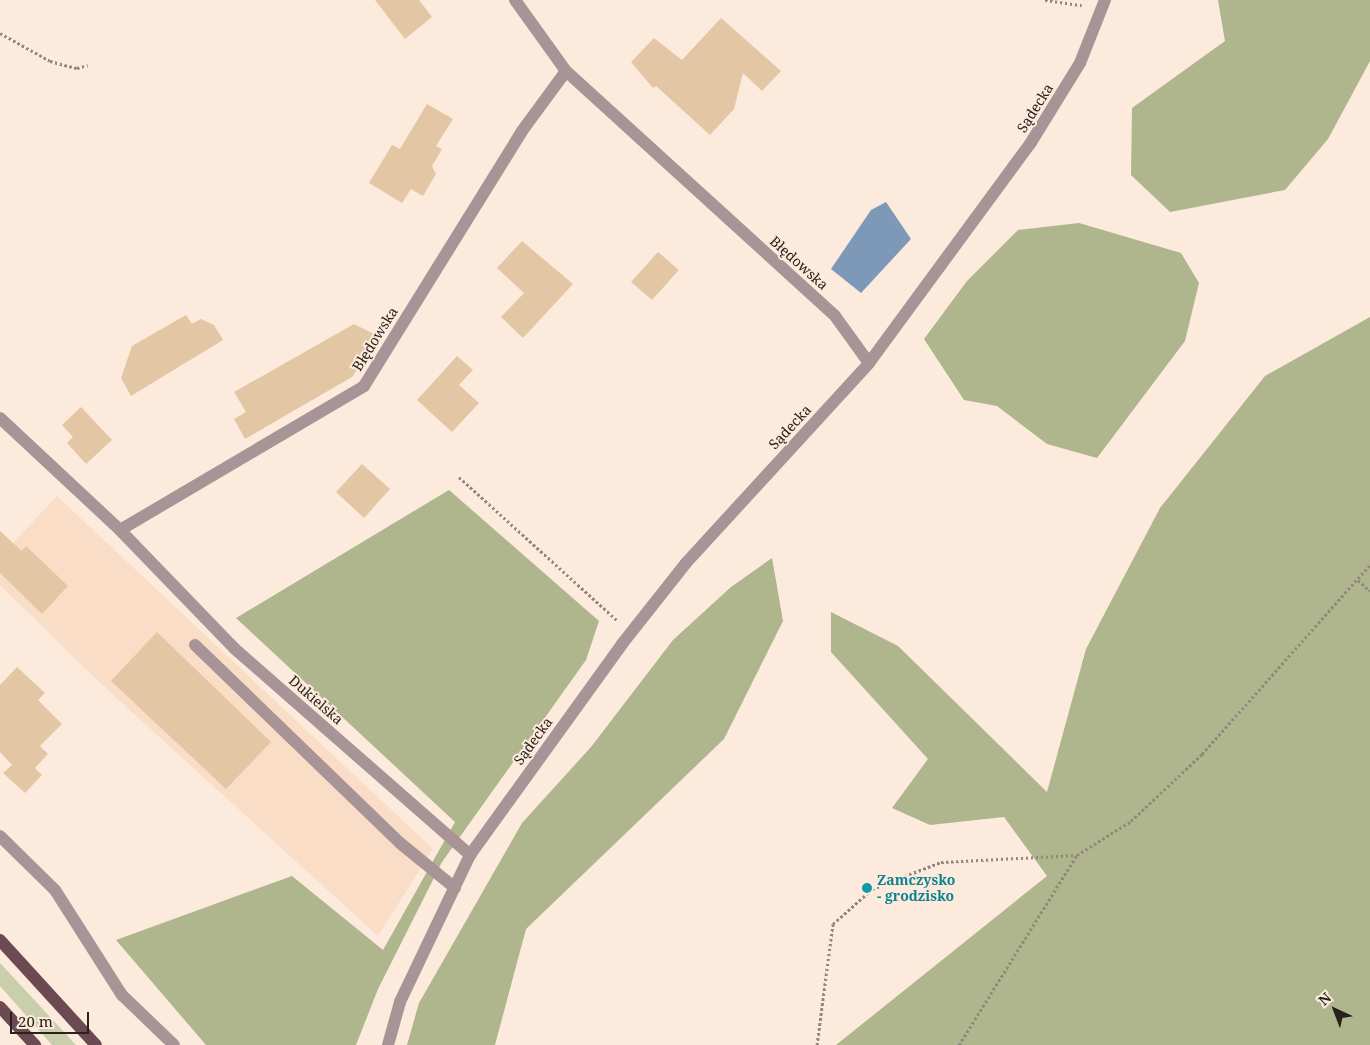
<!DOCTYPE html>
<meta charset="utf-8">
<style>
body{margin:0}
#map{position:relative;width:1370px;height:1045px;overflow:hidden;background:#fceadc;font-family:"Noto Serif",serif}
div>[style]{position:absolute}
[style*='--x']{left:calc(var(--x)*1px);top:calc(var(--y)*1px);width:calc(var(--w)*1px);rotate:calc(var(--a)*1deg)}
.built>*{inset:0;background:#faddc6}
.green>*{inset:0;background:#c9ceab}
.forest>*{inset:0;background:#afb58d}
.water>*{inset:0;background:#7e99b8}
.building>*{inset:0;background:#e3c6a4}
.path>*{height:3px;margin-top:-1.5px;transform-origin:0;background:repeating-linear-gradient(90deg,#93867c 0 2.5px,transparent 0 5px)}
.service>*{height:12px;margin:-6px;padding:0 6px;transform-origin:6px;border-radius:6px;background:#a89397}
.minor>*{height:12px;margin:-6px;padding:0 6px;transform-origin:6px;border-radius:6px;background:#a89397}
.primary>*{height:12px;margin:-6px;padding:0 6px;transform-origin:6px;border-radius:6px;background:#6c4a51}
.dots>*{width:14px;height:14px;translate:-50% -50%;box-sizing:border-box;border:2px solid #fceadc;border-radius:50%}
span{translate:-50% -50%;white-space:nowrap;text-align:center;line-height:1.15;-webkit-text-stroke:4px #fceadc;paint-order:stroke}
.street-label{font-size:14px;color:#29211b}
.culture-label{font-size:14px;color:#0d838f;font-weight:700}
.left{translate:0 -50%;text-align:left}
.north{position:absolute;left:1310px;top:985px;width:50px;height:50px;-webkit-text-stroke:4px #fceadc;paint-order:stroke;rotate:317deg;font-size:14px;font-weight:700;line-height:20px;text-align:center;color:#29211b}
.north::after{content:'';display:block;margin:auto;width:18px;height:22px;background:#29211b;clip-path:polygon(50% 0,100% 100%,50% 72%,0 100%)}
.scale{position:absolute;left:10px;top:1012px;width:79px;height:22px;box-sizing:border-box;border:2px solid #29211b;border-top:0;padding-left:6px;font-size:15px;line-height:18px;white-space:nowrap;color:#29211b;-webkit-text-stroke:4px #fceadc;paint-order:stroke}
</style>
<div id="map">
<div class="built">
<div style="clip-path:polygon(57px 496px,433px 849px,378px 936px,100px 683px,0 585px,0 557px)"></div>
</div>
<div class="green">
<div style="clip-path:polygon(0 963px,26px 991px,76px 1045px,52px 1045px,0 986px)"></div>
</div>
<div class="forest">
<div style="clip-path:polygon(1218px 0,1370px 0,1370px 61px,1328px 139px,1285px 190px,1170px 212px,1131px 175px,1132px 108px,1225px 41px)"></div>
<div style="clip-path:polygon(1079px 223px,1181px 253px,1199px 283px,1185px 341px,1097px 458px,1047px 444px,997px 406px,964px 400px,924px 339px,967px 281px,1018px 230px)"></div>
<div style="clip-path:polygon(1370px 317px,1370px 1045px,836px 1045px,1047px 876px,1004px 817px,930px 825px,892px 808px,928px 759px,831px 652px,831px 612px,898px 646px,1047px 792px,1086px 649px,1160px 508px,1265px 376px)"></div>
<div style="clip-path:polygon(449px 490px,599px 621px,586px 660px,442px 862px,378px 989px,356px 1045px,206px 1045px,116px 940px,292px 876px,383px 950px,455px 822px,236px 618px)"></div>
<div style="clip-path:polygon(772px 558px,783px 621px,724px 739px,526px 929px,495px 1045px,407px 1045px,419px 1003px,522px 823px,591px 747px,673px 640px,731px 587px)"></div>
</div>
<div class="water">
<div style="clip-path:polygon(886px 202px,911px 239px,861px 293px,831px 269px,871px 210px)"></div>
</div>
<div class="building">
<div style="clip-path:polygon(375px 0,419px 0,432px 17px,405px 39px)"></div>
<div style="clip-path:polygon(721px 18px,781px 71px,762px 91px,743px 73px,734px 109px,710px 135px,656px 86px,653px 88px,631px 62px,654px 38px,682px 60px)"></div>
<div style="clip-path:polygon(427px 104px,453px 119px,436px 146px,442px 149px,432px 166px,436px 174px,423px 196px,411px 189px,402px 203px,369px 183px,392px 145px,400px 149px)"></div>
<div style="clip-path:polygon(522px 241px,573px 284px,523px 338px,501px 317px,524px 293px,497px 268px)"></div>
<div style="clip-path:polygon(658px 252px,679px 270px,652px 300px,631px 282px)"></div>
<div style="clip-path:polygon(186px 315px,192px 324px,201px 319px,214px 325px,223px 340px,131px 396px,121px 378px,132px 346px)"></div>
<div style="clip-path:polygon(354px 324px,380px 337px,352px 377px,245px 439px,234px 419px,246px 412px,234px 392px)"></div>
<div style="clip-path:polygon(457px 356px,473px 370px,459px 385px,479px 403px,452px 432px,417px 400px)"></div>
<div style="clip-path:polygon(81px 407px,112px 440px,86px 464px,67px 443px,73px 437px,62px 425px)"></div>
<div style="clip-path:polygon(362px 464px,390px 489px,364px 518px,336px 492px)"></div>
<div style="clip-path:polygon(0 531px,22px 551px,26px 546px,68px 586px,42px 614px,0 573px)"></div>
<div style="clip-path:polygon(157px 632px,271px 742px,226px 789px,111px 681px)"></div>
<div style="clip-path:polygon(17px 667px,45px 693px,38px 700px,62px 724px,40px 746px,48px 754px,35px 768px,42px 775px,25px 793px,3px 773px,12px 765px,0 752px,0 685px)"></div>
</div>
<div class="path">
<div style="--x:1045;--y:0;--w:37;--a:8"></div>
<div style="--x:0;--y:33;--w:57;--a:29.2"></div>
<div style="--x:50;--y:61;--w:28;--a:15"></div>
<div style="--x:77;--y:68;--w:11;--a:-15"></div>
<div style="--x:459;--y:477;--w:215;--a:42.2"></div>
<div style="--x:1358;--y:580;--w:16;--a:43"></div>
<div style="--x:817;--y:1045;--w:122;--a:-82.5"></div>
<div style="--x:833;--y:924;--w:52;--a:-41.9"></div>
<div style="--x:872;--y:889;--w:74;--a:-21.4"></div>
<div style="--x:941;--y:862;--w:136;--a:-2.9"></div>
<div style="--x:959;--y:1045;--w:224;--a:-58.2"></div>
<div style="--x:1077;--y:855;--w:64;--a:-32.2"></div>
<div style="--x:1131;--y:821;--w:98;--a:-43.3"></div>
<div style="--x:1202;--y:754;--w:253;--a:-48.4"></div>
</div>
<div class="service">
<div style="--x:195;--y:645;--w:285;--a:44"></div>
<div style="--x:400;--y:843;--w:71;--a:39.3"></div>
</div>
<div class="minor">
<div style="--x:515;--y:0;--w:87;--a:54.3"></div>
<div style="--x:566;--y:71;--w:364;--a:42.3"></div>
<div style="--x:835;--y:316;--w:58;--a:54.1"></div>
<div style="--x:0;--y:418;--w:164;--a:43"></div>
<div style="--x:120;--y:530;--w:165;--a:46"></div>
<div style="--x:235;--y:649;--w:313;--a:41.2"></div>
<div style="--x:470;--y:855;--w:163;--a:115.5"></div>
<div style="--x:400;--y:1002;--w:45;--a:105.6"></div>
<div style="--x:120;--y:530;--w:283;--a:-30.5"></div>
<div style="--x:364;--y:386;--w:300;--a:-58.2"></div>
<div style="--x:522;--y:131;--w:74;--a:-53.7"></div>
<div style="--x:0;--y:836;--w:77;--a:44.5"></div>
<div style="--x:55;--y:890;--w:125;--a:57.5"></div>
<div style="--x:122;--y:995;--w:72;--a:43.9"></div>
<div style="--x:470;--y:855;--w:260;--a:-54.2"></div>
<div style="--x:622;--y:644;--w:103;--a:-51.7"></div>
<div style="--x:686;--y:563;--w:271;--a:-47.5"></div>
<div style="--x:869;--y:363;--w:272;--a:-53.7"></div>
<div style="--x:1030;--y:144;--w:95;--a:-58.3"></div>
<div style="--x:1080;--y:63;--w:68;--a:-68.4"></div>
</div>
<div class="primary">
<div style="--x:0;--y:940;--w:142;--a:47.6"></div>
<div style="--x:0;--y:1007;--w:52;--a:47.4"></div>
</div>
<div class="dots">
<div style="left:867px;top:888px;background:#0f9aa8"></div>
</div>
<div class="street-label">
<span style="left:1035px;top:108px;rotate:-58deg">Sądecka</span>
<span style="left:799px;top:263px;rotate:42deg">Błędowska</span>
<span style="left:375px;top:339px;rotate:-58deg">Błędowska</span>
<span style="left:790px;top:427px;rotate:-47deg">Sądecka</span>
<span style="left:316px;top:700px;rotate:41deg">Dukielska</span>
<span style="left:533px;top:741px;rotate:-54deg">Sądecka</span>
</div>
<div class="culture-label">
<span class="left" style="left:877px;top:888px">Zamczysko<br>- grodzisko</span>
</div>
<div class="north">N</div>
<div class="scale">20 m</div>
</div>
